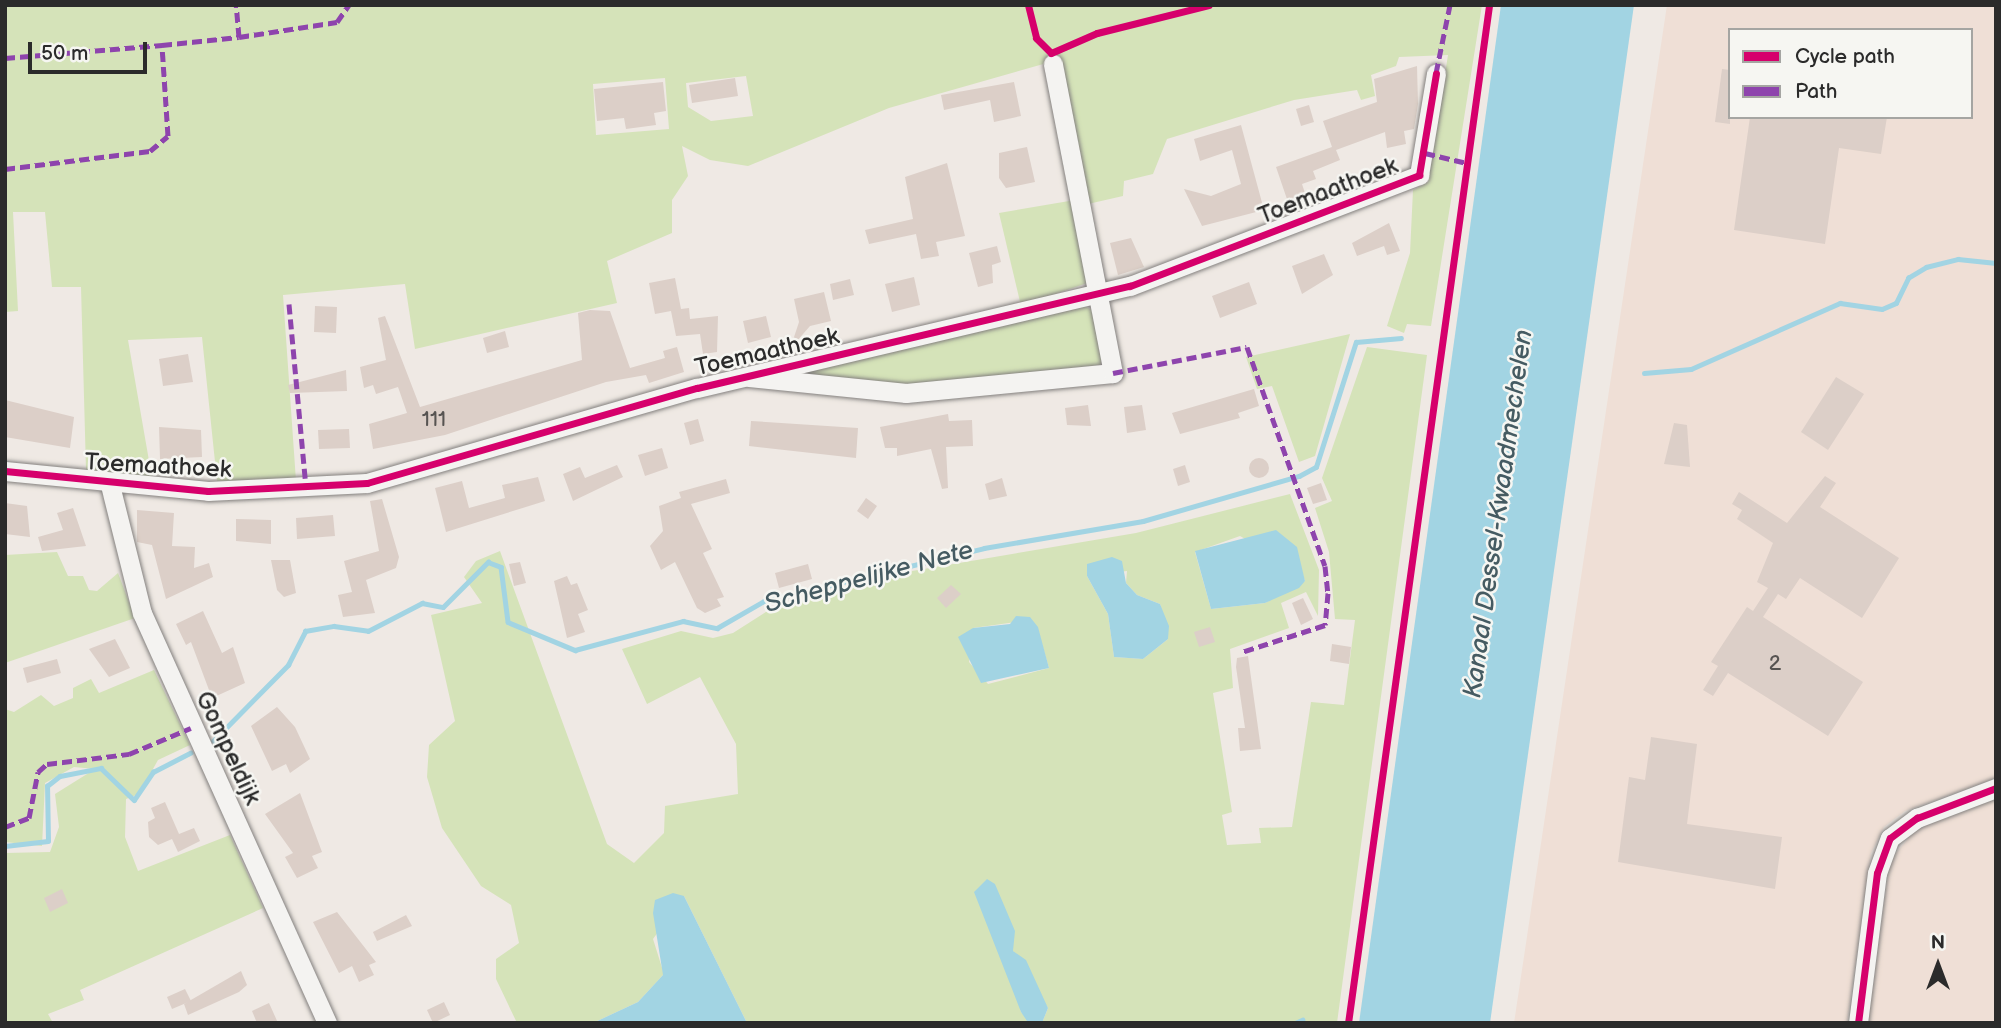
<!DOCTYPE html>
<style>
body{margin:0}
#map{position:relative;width:2001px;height:1028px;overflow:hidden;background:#efe9e4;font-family:"Balsamiq Sans",sans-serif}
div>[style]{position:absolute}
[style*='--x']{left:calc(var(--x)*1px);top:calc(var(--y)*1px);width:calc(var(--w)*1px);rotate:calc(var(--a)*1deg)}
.built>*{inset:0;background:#efdfd6}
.green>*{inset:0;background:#d5e3b9}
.water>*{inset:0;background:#a2d4e3}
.stream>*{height:4.5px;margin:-2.25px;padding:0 2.25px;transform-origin:2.25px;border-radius:2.25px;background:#a2d4e3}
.building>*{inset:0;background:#dccfc8}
.round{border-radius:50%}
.roads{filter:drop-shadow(0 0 2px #83807e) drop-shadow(0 0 2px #83807e)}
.minor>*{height:19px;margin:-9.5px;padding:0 9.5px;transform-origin:9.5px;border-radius:9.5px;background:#f4f3f1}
.quiet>*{height:5px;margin-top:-2.5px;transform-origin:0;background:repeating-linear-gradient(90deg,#8e44ad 0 10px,transparent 0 15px)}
.cycleway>*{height:7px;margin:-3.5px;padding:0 3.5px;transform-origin:3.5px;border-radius:3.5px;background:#d6006c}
span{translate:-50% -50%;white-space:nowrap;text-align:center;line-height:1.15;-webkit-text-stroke:5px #f6f6f2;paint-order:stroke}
.number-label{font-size:21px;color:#575452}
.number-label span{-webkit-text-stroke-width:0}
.street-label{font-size:24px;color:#2b2b2b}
.water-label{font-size:26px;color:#455b62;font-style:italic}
.frame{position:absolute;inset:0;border:7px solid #2b2b2b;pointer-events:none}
.legend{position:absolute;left:1728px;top:28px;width:245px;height:91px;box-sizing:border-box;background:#f6f6f2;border:2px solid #a5a5a2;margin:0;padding:9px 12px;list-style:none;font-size:21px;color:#2b2b2b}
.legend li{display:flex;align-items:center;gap:14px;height:35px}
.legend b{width:35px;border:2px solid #a5a5a2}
.north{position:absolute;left:1903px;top:930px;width:70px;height:70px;-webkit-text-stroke:5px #f6f6f2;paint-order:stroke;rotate:0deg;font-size:19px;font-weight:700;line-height:28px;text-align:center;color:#2b2b2b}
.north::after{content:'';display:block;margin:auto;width:24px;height:32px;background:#2b2b2b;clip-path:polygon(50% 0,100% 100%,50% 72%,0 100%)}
.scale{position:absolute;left:28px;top:42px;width:119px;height:32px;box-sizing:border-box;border:4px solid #2b2b2b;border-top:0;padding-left:9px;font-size:21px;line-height:24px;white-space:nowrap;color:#2b2b2b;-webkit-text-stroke:5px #f6f6f2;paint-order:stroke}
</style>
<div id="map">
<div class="built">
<div style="clip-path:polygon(evenodd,1667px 5px,1996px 5px,1996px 778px,1905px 811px,1884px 827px,1871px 853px,1847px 1023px,1514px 1023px,1667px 5px,1730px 30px,1971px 30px,1971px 117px,1730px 117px,1730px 30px)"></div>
<div style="clip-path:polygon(1996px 798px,1996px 1023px,1868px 1023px,1890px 860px,1918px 827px)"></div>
</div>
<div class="green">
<div style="clip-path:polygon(evenodd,5px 5px,1482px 5px,1431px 326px,1407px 324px,1404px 333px,1387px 326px,1410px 253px,1413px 190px,1428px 182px,1448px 55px,1399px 57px,1396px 66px,1371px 75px,1375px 96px,1361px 100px,1357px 90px,1294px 100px,1167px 139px,1153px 174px,1124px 181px,1123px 196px,1088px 204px,1061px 59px,889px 108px,748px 166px,710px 160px,682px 146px,688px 176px,672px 200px,672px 233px,607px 261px,617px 303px,415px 349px,405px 284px,283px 295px,296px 481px,217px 481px,202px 337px,128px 340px,152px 478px,86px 470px,81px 287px,52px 287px,45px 212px,13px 212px,18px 311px,5px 312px,5px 5px,746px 76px,753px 116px,711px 121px,688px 107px,686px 83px,746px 76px,5px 5px,665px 78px,669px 129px,596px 135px,593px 84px,665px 78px)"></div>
<div style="clip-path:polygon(1075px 200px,1090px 282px,1021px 306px,999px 213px)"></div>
<div style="clip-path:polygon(1084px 306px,1096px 312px,1105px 354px,1100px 365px,906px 388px,797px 372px)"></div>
<div style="clip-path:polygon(1350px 334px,1315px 456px,1299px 462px,1272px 386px,1257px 389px,1246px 357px)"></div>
<div style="clip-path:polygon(evenodd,1367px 347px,1427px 355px,1337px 1023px,1042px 1023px,1048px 1008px,1013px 951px,995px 884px,1021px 1012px,1033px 1023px,747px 1023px,684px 896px,653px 939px,664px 974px,638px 1002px,593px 1023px,517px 1023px,496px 979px,496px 959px,519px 943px,511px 905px,481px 886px,442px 828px,427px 777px,429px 745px,455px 721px,431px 615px,482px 603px,464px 577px,476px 561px,500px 551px,607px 844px,634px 863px,664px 833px,665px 806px,738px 794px,736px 744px,700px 677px,647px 704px,622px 649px,681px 631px,713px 638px,733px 633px,769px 610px,912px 571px,1136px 533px,1290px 494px,1319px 570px,1318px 616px,1306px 592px,1281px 603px,1289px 628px,1230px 649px,1233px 688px,1213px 693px,1232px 812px,1222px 815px,1227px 845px,1261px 843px,1259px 828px,1292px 827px,1311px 702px,1344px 705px,1355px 620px,1335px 619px,1329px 552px,1315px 508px,1332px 501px,1322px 478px,1367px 347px,1240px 536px,1302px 572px,1305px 581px,1265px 603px,1211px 609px,1195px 552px,1240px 536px,1367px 347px,1127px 571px,1126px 583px,1137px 595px,1160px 604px,1168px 639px,1143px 659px,1114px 657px,1108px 614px,1087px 576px,1127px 571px,1367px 347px,1016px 622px,1037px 627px,1049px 668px,988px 684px,969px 662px,973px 628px,1016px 622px)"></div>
<div style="clip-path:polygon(57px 552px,68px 576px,83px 576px,89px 590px,97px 591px,118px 573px,135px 618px,5px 663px,5px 555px)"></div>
<div style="clip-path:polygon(154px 670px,190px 745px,158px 760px,139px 794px,126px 799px,125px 837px,138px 871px,230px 835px,263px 908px,80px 990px,84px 1000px,48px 1014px,53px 1023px,5px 1023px,5px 853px,50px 852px,59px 827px,55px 794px,95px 769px,74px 767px,45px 783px,42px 846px,5px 842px,5px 709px,14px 712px,41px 695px,54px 706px,73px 698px,73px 688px,91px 679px,99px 693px)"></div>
</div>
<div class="water">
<div style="clip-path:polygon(1501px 5px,1634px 5px,1490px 1023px,1359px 1023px)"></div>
<div style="clip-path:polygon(1276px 530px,1297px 547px,1305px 581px,1299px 588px,1265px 603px,1211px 609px,1195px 551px)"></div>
<div style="clip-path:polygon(1112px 557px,1122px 561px,1126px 583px,1137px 595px,1160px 604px,1169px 626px,1168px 639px,1143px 659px,1114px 657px,1108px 614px,1087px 576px,1087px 564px)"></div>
<div style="clip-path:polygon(1016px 616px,1030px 617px,1038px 627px,1049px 668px,981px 683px,958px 637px,973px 628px,1010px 624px)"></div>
<div style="clip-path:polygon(987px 879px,995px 884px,1015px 931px,1013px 951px,1026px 960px,1048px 1008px,1042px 1023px,1027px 1021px,1021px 1012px,974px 892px)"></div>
<div style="clip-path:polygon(673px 893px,684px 896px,747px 1023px,593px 1023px,638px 1002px,663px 975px,653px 913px,655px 900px)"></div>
</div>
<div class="stream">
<div style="--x:1644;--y:373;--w:47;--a:-4.9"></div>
<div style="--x:1691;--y:369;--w:163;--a:-23.9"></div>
<div style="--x:1840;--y:303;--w:42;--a:8.1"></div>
<div style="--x:1882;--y:309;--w:15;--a:-23"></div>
<div style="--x:1896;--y:303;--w:28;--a:-64"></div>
<div style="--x:1908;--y:278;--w:21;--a:-31"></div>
<div style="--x:1926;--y:267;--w:33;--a:-14"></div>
<div style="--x:1958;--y:259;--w:38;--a:6"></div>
<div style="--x:213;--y:741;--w:107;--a:-45.4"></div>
<div style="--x:288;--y:665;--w:38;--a:-63"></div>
<div style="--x:305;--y:631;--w:29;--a:-10"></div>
<div style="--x:334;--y:626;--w:34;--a:8"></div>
<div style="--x:368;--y:631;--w:61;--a:-27.4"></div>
<div style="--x:422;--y:603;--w:21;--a:11"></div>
<div style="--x:443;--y:607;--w:64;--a:-45"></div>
<div style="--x:488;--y:562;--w:14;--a:21"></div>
<div style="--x:501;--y:567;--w:55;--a:82.7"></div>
<div style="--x:508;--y:622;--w:73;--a:22.7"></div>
<div style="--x:575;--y:650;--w:112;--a:-15"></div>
<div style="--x:683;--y:621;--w:35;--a:12"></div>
<div style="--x:717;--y:628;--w:54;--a:-29.9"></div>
<div style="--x:764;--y:601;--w:226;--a:-13.5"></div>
<div style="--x:984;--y:548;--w:161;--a:-9.6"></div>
<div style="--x:1143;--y:521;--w:162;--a:-16.1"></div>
<div style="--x:1299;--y:476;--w:19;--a:-28"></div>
<div style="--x:1316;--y:467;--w:131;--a:-72.3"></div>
<div style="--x:1356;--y:342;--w:45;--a:-5.1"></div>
<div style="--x:5;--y:846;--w:43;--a:-6.6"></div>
<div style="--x:48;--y:841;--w:55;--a:-91"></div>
<div style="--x:47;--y:786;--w:16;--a:-38"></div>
<div style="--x:60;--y:776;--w:42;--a:-11"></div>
<div style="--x:101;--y:768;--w:46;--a:44.1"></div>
<div style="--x:134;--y:800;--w:34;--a:-56"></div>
<div style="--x:153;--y:772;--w:42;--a:-27.2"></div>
<div style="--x:1295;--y:1023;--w:8;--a:-23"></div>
</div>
<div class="building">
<div style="clip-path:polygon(1417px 66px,1418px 104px,1414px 129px,1404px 131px,1406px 144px,1387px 148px,1385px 132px,1336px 150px,1340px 160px,1313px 171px,1316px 179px,1302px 184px,1307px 199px,1289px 205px,1276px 167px,1332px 147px,1323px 121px,1377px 102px,1374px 79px)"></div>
<div style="clip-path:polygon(1722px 69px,1730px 70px,1730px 124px,1715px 122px)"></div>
<div style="clip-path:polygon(735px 78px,738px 96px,692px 103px,689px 85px)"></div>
<div style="clip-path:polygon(663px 82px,666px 111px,654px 113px,656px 125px,626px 129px,624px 118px,597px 121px,594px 89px)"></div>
<div style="clip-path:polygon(1014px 82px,1021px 116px,994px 122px,990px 100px,944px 110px,941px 95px)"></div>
<div style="clip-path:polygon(1309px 105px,1314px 122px,1301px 126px,1296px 109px)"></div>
<div style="clip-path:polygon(1750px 117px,1887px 117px,1881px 154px,1839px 148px,1825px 244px,1734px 230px)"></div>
<div style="clip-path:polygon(1241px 125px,1264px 210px,1202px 226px,1184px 189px,1211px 196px,1241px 184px,1232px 150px,1200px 161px,1194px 139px)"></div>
<div style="clip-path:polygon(1027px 147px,1035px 182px,1006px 188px,999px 178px,999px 153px)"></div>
<div style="clip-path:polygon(947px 163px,965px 236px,936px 242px,939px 256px,921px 259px,916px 234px,869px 244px,865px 230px,913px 219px,905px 177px)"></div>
<div style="clip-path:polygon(1389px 223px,1400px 251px,1387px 255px,1384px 246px,1357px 256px,1352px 243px)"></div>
<div style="clip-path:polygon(1131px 238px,1144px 267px,1118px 275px,1110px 243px)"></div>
<div style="clip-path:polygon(997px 246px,1001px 262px,992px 265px,993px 283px,978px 287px,969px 253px)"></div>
<div style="clip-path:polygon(1324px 254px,1333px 275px,1302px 294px,1292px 266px)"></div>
<div style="clip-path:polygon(914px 277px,920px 305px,892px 312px,885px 284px)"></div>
<div style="clip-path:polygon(675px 278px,681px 309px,689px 308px,690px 319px,718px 316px,717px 352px,703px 354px,700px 334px,676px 336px,671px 311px,655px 314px,649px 283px)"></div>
<div style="clip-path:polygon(850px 279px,854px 295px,833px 300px,830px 284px)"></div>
<div style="clip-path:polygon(1249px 282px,1257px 304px,1220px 318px,1212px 296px)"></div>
<div style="clip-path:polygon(824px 292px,831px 321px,810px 326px,790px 349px,799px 322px,794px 299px)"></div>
<div style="clip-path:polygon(315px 306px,337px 307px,336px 333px,314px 332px)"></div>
<div style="clip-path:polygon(590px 310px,610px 311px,630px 368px,665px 358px,663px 351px,677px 347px,684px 372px,649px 383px,646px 375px,606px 382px,445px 435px,373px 449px,369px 424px,407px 413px,398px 387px,376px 394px,373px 385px,364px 388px,360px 367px,386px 360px,378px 318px,385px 316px,420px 407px,582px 360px,578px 313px)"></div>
<div style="clip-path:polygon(766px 316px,771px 337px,748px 343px,743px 321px)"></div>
<div style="clip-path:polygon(505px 331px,509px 347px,487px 353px,483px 338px)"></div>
<div style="clip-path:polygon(188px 354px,193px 382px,163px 386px,159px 359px)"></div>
<div style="clip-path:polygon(346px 370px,347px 391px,290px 393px,288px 385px)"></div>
<div style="clip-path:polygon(1836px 377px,1864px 394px,1828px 450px,1801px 432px)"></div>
<div style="clip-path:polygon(1254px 389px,1259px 406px,1238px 413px,1240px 418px,1180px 434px,1172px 413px)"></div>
<div style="clip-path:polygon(5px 400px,74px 417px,70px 448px,5px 437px)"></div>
<div style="clip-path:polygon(1088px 405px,1091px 426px,1067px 425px,1065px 408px)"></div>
<div style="clip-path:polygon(1142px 405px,1146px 430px,1127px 433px,1124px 407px)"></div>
<div style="clip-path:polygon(948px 414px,949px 421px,972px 420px,973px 446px,946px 447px,948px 488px,942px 489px,931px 449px,897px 456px,897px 448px,885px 448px,880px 427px)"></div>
<div style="clip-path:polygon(698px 419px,704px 441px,690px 445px,684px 423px)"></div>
<div style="clip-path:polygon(751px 421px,858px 428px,856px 458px,749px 446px)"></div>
<div style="clip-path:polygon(1674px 423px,1687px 425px,1690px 467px,1664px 464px)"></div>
<div style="clip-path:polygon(159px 427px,201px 430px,202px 457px,160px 459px)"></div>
<div style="clip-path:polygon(349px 429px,350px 448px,319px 449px,318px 430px)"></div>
<div style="clip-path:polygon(662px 448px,668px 468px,645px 476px,638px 455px)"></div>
<div class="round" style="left:1249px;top:458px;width:20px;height:20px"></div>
<div style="clip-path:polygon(617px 465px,623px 477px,573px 501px,563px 474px,580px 467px,585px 478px)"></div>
<div style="clip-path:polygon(1185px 465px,1190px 482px,1178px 486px,1173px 469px)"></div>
<div style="clip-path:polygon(1825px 476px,1836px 483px,1820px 507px,1899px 558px,1862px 618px,1800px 578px,1786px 599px,1778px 594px,1763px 617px,1863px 682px,1828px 736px,1728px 673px,1713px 696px,1703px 690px,1718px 666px,1711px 662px,1747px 607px,1753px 611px,1768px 588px,1757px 582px,1773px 543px,1737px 519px,1742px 510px,1732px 504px,1739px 492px,1787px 523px)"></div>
<div style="clip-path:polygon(538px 477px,545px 501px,446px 532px,435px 488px,462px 481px,469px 508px,505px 498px,502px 485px)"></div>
<div style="clip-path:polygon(1002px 478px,1007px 496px,989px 500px,985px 484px)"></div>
<div style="clip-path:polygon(726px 479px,730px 493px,691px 504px,712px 549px,703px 553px,724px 597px,717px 599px,721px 606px,705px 613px,697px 608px,675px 562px,661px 570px,650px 546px,663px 531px,659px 506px,681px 498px,679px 492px)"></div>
<div style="clip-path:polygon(1321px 483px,1327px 500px,1313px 504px,1307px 488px)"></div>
<div style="clip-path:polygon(866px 498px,877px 506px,868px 519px,857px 511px)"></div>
<div style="clip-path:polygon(382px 499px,399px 557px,396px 568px,366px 580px,375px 613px,343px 617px,338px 595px,352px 592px,344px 561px,379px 551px,370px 501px)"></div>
<div style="clip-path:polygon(5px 503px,27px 506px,30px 537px,5px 534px)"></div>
<div style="clip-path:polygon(73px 508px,86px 546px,42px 551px,38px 537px,63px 530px,57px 513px)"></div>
<div style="clip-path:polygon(137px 510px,174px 513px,172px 546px,195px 547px,194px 568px,209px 563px,213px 577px,166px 599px,152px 545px,137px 542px)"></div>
<div style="clip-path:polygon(333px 515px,335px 536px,297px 539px,296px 518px)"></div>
<div style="clip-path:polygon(236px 519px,271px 520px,271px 544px,236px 541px)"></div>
<div style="clip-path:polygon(271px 560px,290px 560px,296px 593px,284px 597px,277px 590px)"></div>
<div style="clip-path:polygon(520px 562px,526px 583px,514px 586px,509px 564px)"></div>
<div style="clip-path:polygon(808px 564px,812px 579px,779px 588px,775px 573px)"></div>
<div style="clip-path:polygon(567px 576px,571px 585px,577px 583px,588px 610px,578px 614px,585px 632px,567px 638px,554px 581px)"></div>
<div style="clip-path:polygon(951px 585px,961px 594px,946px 608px,937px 598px)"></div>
<div style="clip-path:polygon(1303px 598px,1313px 619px,1301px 625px,1292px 603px)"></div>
<div style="clip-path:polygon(203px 611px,222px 653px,233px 647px,245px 683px,212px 698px,191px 642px,186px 645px,176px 624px)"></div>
<div style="clip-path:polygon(1210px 627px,1215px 642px,1199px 647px,1194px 632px)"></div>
<div style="clip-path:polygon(115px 639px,130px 668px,109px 677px,89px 649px)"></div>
<div style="clip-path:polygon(1332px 644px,1351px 647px,1349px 664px,1330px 661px)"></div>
<div style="clip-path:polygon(1248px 656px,1261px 749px,1240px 751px,1238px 728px,1245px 728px,1236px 667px,1237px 658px)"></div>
<div style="clip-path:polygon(57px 659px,61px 673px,27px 683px,23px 668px)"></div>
<div style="clip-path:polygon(277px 707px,295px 727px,310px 759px,290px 773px,286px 764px,272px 771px,251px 726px)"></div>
<div style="clip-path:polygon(1651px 737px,1697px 744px,1687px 824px,1782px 837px,1775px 889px,1618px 862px,1629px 777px,1645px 780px)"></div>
<div style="clip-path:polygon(300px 793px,322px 852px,312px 856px,318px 868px,297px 878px,285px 857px,293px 853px,265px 814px)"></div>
<div style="clip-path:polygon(165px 802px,179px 834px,194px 828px,200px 841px,178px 852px,172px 839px,158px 845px,149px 837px,148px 822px,155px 818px,151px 808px)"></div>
<div style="clip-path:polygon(62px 889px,68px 903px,50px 912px,44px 898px)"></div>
<div style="clip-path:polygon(337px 912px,376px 962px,369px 965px,374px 975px,359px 982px,352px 966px,339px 973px,313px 922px)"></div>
<div style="clip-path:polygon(406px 915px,412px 926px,377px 941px,373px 932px)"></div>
<div style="clip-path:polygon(241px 971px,247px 985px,239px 992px,188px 1015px,184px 1004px)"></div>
<div style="clip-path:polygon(185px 989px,191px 1001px,172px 1009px,167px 997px)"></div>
<div style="clip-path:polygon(444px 1002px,450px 1015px,433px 1023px,427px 1010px)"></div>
<div style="clip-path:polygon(269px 1003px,278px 1023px,257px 1023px,252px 1011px)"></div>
</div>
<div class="roads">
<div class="minor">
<div style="--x:749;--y:377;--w:158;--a:5.8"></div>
<div style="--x:906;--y:393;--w:208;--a:-5.5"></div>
<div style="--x:1113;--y:373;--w:315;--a:-101"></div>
<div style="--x:5;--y:471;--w:204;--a:5.6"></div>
<div style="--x:208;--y:491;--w:159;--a:-2.9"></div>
<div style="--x:367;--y:483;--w:343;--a:-16.1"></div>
<div style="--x:697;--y:388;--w:445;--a:-13.3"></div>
<div style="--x:1130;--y:286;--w:310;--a:-21"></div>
<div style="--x:1419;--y:175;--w:103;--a:-80.5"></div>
<div style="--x:110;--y:485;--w:132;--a:76"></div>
<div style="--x:142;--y:613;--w:450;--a:65.7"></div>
<div style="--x:1858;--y:1023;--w:151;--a:-82.8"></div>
<div style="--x:1877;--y:873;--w:37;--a:-70"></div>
<div style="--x:1890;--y:838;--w:34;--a:-37"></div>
<div style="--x:1917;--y:818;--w:85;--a:-20.8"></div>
</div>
</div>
<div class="quiet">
<div style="--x:239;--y:37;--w:99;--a:-8.7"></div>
<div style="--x:337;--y:22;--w:21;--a:-55"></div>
<div style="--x:5;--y:58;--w:158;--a:-4.7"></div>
<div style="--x:1436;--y:73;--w:69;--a:-78.4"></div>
<div style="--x:1425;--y:153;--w:43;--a:13.4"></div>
<div style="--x:5;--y:169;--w:146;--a:-7.1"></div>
<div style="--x:150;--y:151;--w:23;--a:-40"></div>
<div style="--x:168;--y:136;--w:91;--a:-93.8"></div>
<div style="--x:162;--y:45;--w:77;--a:-5.9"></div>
<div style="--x:239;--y:37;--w:32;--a:-95"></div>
<div style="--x:289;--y:304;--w:185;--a:84.7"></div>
<div style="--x:1113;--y:373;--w:136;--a:-11"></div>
<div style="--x:1247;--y:347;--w:232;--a:70.4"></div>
<div style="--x:1325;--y:566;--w:27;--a:84"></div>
<div style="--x:1328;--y:593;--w:32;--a:95"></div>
<div style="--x:1325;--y:625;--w:87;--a:162"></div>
<div style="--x:5;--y:827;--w:26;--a:-21"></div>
<div style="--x:29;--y:818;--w:47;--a:-78.9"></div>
<div style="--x:38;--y:772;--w:12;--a:-42"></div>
<div style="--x:47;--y:764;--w:83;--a:-7"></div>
<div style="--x:129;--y:754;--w:67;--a:-22.8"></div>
</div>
<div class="cycleway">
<div style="--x:1028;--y:5;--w:34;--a:76"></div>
<div style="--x:1036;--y:38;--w:21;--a:45"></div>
<div style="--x:1051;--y:53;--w:50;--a:-23.5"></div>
<div style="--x:1097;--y:33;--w:115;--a:-14"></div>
<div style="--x:5;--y:471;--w:204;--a:5.6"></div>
<div style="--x:208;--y:491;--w:159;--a:-2.9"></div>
<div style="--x:367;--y:483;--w:343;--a:-16.1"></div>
<div style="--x:697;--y:388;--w:445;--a:-13.3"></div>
<div style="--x:1130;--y:286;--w:310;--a:-21"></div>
<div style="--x:1419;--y:175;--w:103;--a:-80.5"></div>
<div style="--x:1348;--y:1023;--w:1028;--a:-82.11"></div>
<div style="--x:1858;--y:1023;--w:151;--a:-82.8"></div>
<div style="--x:1877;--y:873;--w:37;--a:-70"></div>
<div style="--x:1890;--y:838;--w:34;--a:-37"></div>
<div style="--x:1917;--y:818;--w:85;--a:-20.8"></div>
</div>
<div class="number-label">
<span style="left:434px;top:420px">111</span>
<span style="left:1775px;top:664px">2</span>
</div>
<div class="street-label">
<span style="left:1328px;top:191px;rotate:-21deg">Toemaathoek</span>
<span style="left:767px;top:352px;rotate:-13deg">Toemaathoek</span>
<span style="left:158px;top:466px;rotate:3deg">Toemaathoek</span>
<span style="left:228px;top:748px;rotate:65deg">Gompeldijk</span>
</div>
<div class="water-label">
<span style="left:1499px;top:514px;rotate:-82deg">Kanaal Dessel-Kwaadmechelen</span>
<span style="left:869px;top:578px;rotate:-15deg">Scheppelijke Nete</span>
</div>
<div class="frame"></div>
<ul class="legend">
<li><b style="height:9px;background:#d6006c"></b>Cycle path</li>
<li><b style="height:9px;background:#8e44ad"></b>Path</li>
</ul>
<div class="north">N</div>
<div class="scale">50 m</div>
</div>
